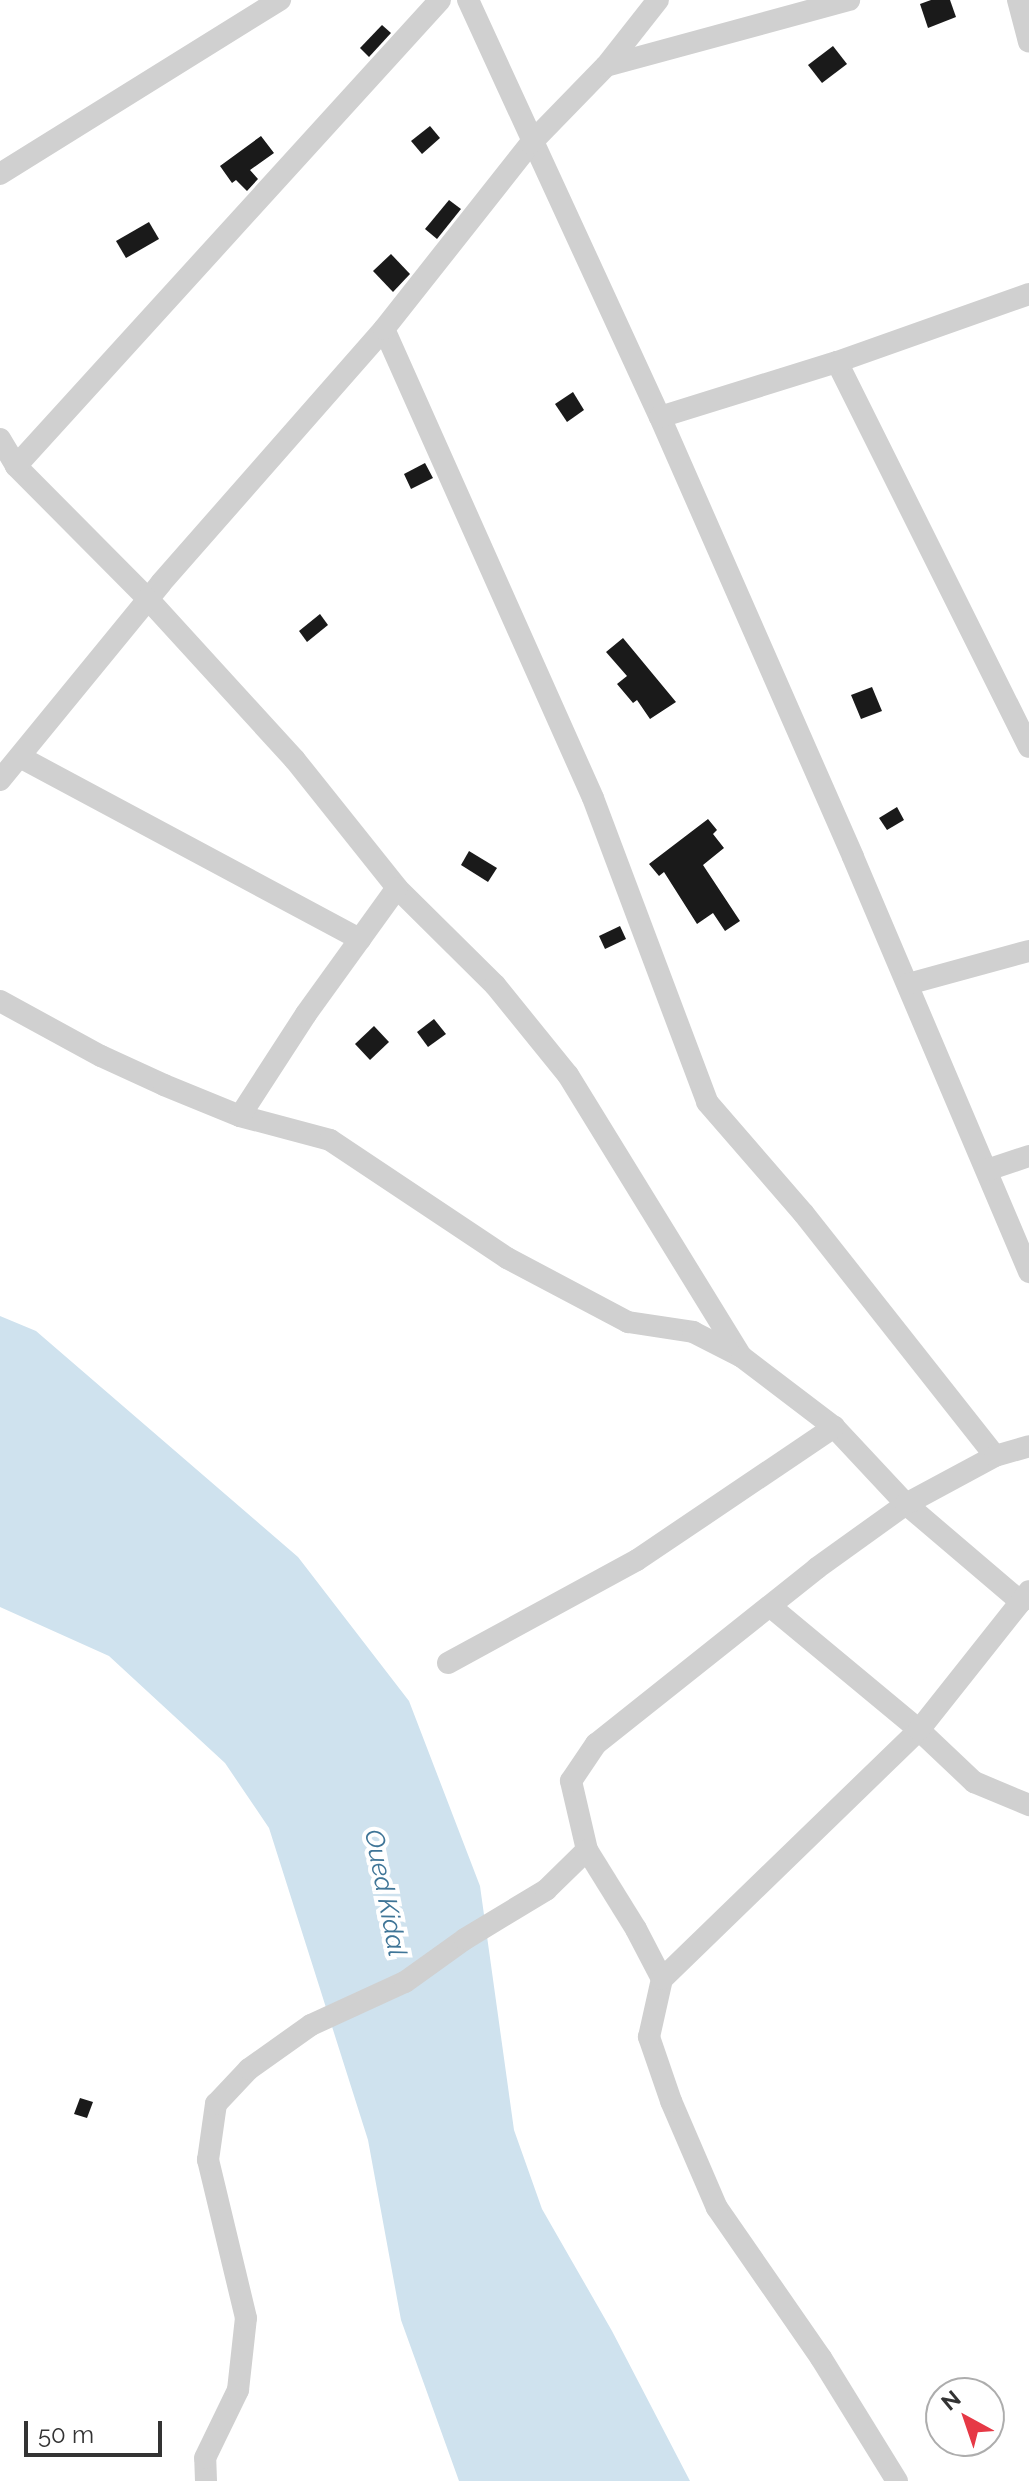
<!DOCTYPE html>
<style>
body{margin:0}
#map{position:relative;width:1029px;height:2481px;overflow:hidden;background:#fff;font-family:Raleway,sans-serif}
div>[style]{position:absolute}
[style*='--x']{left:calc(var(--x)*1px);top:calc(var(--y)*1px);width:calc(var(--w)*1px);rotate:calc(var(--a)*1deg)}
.water>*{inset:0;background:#cfe2ee}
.building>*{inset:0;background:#1a1a1a}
.street>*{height:22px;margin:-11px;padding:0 11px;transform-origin:11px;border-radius:11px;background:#d0d0d0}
span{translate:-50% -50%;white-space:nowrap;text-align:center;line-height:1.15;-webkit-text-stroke:8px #fff;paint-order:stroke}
.water-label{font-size:26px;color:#3f7597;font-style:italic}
.north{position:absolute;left:925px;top:2377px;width:80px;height:80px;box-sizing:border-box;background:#fff;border:2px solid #adadad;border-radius:50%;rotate:320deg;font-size:22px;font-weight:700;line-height:32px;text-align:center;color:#333}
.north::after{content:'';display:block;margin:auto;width:28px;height:36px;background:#e63946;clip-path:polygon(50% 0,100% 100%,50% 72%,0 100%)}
.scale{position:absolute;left:24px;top:2421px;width:138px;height:36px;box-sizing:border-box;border:4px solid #333;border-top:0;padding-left:10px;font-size:24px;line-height:28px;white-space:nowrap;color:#333;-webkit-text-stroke:6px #fff;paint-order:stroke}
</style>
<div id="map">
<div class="water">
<div style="clip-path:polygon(0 1316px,36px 1331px,298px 1557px,409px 1701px,480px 1886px,514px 2130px,542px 2209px,612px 2331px,690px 2481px,459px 2481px,401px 2320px,368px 2140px,269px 1828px,225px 1763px,109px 1656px,0 1607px)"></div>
</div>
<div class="building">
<div style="clip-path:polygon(931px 0,950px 0,956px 17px,928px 28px,920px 4px)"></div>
<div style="clip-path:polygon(382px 25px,391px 33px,369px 57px,360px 48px)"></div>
<div style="clip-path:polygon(833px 46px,847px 64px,822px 83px,808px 65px)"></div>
<div style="clip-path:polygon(430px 126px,440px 138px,422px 154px,411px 141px)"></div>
<div style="clip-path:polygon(261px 136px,274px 153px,250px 170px,258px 179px,247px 191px,236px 180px,232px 183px,220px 166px)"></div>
<div style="clip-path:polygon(449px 200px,461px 209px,437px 239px,425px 229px)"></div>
<div style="clip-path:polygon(149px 222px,159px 239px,126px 258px,116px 241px)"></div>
<div style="clip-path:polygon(391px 254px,410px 274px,393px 292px,373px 271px)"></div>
<div style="clip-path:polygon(573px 392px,584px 410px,567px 422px,555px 404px)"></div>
<div style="clip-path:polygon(425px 463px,433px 478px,411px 489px,404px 474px)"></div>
<div style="clip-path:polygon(320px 614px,328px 625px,307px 642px,299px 631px)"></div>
<div style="clip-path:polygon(623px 638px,676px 702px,650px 719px,637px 700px,633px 703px,617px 684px,627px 676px,606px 652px)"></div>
<div style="clip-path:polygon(872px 687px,882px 711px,861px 719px,851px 695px)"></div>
<div style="clip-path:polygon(897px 807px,904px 820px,887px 830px,879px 818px)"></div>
<div style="clip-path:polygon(708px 819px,717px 830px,713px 834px,724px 848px,703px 865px,740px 921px,725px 931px,713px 913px,697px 924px,664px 872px,659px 876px,649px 864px)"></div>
<div style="clip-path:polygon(469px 851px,497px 868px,488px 882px,461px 865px)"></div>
<div style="clip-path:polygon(620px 926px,626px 939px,605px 949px,599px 936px)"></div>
<div style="clip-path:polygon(434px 1019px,446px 1034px,428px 1047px,417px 1032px)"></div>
<div style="clip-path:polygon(374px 1026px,389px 1042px,370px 1060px,355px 1044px)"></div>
<div style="clip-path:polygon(80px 2098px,93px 2102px,87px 2118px,74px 2114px)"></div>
</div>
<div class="street">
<div style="--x:468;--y:0;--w:459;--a:65.3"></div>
<div style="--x:660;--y:417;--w:480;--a:66.3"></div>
<div style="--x:853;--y:857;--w:451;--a:67"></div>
<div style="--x:1018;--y:0;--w:43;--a:75.3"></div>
<div style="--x:606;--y:66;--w:252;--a:-15.2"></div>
<div style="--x:0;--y:174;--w:330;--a:-31.9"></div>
<div style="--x:384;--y:329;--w:513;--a:65.98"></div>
<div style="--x:593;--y:798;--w:325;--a:69.4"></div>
<div style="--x:707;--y:1102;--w:148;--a:49.1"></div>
<div style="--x:804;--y:1214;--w:308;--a:51.7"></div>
<div style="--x:837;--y:362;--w:430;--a:63.5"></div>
<div style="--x:660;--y:417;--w:185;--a:-17.3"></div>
<div style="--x:837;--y:362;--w:204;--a:-19.5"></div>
<div style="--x:0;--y:439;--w:31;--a:59"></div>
<div style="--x:16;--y:466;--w:187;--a:45.2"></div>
<div style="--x:148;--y:599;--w:218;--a:47.6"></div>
<div style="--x:295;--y:760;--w:164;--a:51.4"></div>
<div style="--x:397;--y:888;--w:138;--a:44.7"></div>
<div style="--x:495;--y:985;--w:116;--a:51"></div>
<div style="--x:568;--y:1075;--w:330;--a:58.4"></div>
<div style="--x:16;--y:466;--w:630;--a:-47.7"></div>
<div style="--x:20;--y:757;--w:386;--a:28.2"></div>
<div style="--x:0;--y:780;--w:254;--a:-50.7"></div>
<div style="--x:161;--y:583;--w:338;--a:-48.7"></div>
<div style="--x:384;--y:329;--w:237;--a:-51.7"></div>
<div style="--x:531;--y:143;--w:107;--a:-45.8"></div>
<div style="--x:606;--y:66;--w:84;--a:-51.8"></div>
<div style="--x:908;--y:984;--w:125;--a:-15.3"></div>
<div style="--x:0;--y:1001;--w:115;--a:28.6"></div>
<div style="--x:101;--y:1056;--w:69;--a:24.7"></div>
<div style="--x:164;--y:1085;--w:82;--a:22.2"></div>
<div style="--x:240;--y:1116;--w:93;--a:14.9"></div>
<div style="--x:330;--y:1140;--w:213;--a:33.7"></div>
<div style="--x:507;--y:1258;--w:137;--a:27.9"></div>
<div style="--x:628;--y:1322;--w:66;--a:8.7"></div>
<div style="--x:693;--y:1332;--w:55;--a:27"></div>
<div style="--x:742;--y:1357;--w:116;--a:37.3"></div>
<div style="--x:834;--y:1427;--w:105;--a:46.9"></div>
<div style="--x:906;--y:1504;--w:151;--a:40.4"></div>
<div style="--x:240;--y:1116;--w:121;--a:-57.1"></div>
<div style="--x:306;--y:1014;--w:155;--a:-54.2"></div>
<div style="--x:987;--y:1170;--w:44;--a:-18.4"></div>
<div style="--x:771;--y:1607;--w:192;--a:39.7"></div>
<div style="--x:919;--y:1730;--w:76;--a:43.4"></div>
<div style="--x:974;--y:1782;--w:60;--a:22.7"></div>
<div style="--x:448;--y:1663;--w:215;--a:-28.6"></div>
<div style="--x:637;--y:1560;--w:238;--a:-34"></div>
<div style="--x:662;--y:1979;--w:56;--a:-117.5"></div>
<div style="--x:636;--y:1929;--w:93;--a:-121.8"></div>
<div style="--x:587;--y:1850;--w:71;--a:-103.1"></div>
<div style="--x:571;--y:1781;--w:45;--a:-56"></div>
<div style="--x:596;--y:1744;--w:283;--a:-38.5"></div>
<div style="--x:817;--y:1568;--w:110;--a:-35.7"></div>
<div style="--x:906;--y:1504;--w:101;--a:-28.3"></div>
<div style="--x:995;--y:1456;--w:35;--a:-16"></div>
<div style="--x:206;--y:2481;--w:23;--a:-92"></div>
<div style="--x:205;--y:2458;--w:76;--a:-64.1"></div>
<div style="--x:238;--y:2390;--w:72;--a:-83.7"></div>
<div style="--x:246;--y:2318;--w:163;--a:-103.5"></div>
<div style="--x:208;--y:2160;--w:57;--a:-81.9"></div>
<div style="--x:216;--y:2104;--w:48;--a:-46.7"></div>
<div style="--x:249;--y:2069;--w:76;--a:-35.4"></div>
<div style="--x:311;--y:2025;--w:103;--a:-24.6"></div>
<div style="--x:405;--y:1982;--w:74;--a:-35.6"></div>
<div style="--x:465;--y:1939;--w:95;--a:-31.2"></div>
<div style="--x:546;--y:1890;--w:57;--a:-44.3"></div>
<div style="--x:897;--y:2481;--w:145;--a:-121.7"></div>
<div style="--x:821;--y:2358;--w:183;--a:-124.7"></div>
<div style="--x:717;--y:2208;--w:116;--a:-113.3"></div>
<div style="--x:671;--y:2101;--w:68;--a:-109"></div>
<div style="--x:649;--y:2037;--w:59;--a:-77.4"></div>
<div style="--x:662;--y:1979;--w:358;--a:-44.1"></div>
<div style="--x:919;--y:1730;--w:177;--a:-51.6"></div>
</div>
<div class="water-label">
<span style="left:385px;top:1893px;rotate:79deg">Oued Kidal</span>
</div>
<div class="north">N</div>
<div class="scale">50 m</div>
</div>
